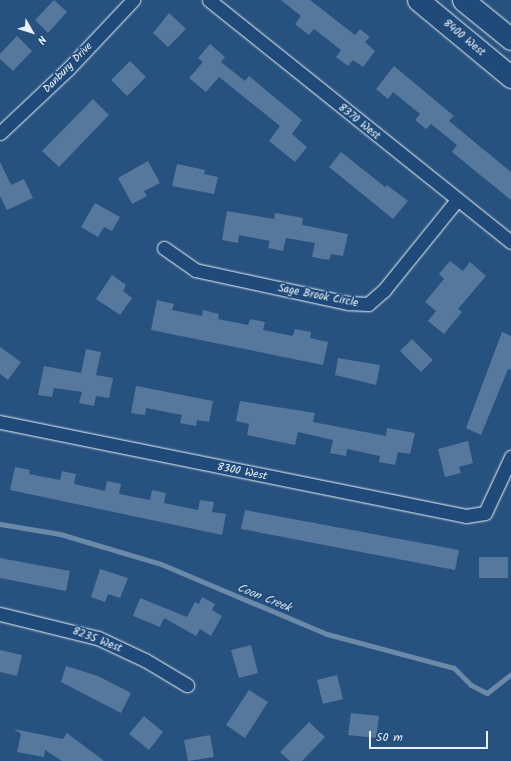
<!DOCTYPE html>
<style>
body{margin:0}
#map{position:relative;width:511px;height:761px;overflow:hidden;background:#27517f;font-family:Kalam,sans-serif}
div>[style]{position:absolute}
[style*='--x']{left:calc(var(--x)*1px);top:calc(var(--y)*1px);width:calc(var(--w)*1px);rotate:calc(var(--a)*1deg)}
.stream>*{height:5px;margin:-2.5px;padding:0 2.5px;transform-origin:2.5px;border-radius:2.5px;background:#6b8aaa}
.building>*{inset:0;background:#57789d}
.roads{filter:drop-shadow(0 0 1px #e8f1f8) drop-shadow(0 0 1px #e8f1f8)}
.minor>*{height:13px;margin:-6.5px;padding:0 6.5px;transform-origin:6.5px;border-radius:6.5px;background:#1f4a7a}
.primary>*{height:21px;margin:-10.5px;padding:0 10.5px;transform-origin:10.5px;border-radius:10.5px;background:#1f4a7a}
span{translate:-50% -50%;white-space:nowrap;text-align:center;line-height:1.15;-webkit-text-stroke:3.5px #1f4a7a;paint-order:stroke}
.street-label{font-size:11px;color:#e8f1f8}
.water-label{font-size:12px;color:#d5e2ec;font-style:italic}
.north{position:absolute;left:12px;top:12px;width:40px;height:40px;-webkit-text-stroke:3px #1f4a7a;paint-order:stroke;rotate:129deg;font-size:11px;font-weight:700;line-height:16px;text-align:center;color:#e8f1f8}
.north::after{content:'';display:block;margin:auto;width:14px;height:18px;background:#e8f1f8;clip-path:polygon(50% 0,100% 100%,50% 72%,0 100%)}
.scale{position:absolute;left:369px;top:731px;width:119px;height:18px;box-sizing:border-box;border:2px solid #e8f1f8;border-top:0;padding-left:5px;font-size:12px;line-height:14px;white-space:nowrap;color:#e8f1f8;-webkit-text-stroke:3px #1f4a7a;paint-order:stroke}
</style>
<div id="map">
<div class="stream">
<div style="--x:0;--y:524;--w:61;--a:9.5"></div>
<div style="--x:60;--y:534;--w:105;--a:16.5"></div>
<div style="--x:161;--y:564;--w:180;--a:22.9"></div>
<div style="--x:327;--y:634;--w:131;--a:15"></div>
<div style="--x:454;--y:668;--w:24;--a:45"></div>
<div style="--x:471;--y:685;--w:18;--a:27"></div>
<div style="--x:487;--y:693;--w:31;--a:-38"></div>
</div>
<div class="building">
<div style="clip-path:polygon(54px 0,67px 12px,48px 33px,35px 20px)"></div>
<div style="clip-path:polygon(281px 0,310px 0,355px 35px,360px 29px,370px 37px,365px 42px,375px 51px,363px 67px,353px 60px,348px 66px,336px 57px,341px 50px,314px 29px,309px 35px,295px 24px,301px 16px)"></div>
<div style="clip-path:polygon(169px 13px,186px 29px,168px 47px,153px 33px)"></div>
<div style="clip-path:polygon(17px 36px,32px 51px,13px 71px,0 59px,0 54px)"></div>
<div style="clip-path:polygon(210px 44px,225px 57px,221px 62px,245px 81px,249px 76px,302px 120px,292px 134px,307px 147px,295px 162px,269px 141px,280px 126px,219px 77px,206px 92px,189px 78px,203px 62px,198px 58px)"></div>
<div style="clip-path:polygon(130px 61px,146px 77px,127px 96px,111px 80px)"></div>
<div style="clip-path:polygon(394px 66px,454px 116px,449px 121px,511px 172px,511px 200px,452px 152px,457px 145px,431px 124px,426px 129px,415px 120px,420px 114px,393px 92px,388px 99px,376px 89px)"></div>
<div style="clip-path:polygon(93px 99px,109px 115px,59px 167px,42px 151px)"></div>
<div style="clip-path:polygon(341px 152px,385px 187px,387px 185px,408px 201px,393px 219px,329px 167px)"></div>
<div style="clip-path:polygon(148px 161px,160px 183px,144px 191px,147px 196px,132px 204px,118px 178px)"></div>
<div style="clip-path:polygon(0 162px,11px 185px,24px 179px,33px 198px,7px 210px,0 196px)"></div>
<div style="clip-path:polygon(177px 164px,205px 170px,204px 174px,218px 177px,214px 194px,172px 186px)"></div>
<div style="clip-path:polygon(95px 203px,120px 217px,112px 231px,104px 227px,98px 237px,81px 227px)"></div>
<div style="clip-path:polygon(227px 211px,274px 219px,275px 213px,303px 218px,302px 225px,348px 234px,343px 256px,331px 254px,329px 260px,312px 257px,315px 243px,286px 238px,283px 251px,268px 248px,270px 241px,239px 235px,238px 243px,222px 240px)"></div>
<div style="clip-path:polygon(450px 261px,463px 271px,470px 262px,486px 276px,458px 309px,462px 312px,444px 334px,428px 321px,436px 311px,425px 302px,444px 279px,439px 274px)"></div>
<div style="clip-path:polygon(112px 275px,126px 285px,123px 291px,132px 298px,120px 315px,96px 299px)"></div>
<div style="clip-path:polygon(157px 300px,174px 304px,172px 310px,202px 316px,203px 310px,219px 314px,218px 319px,248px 325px,250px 319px,265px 322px,263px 330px,293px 336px,295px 329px,311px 332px,310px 338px,328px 342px,323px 365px,151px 330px)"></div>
<div style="clip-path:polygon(502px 332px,511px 336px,511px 370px,508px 369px,481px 435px,466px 428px)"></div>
<div style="clip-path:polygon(412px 339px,433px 360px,421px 372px,400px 351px)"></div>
<div style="clip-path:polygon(0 347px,21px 362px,8px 380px,0 374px)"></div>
<div style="clip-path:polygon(86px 349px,101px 352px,96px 375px,113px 378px,109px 398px,96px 396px,94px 406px,79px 403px,82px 392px,54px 388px,52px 397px,38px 395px,44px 366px,81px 373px)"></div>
<div style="clip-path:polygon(338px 358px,380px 365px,376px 385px,335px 375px)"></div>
<div style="clip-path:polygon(136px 386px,213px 401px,209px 422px,197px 420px,196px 426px,180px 423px,182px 415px,146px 408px,145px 415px,131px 413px)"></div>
<div style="clip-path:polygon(240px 401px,315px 413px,313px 422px,386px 436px,387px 428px,415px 433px,410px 454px,398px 452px,395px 465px,379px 462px,380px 456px,347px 449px,346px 456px,330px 453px,333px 440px,298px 432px,295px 445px,247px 435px,249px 424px,236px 421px)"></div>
<div style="clip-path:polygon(468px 441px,473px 463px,459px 467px,461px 473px,445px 477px,438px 449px)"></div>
<div style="clip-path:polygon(15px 467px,30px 470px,29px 474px,60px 480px,62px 471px,76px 474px,74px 484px,105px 491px,107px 481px,121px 484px,119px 494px,150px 500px,152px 490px,166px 493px,164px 503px,198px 510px,200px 500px,214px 502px,212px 512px,226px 514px,222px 535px,10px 490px)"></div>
<div style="clip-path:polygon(245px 510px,459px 550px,455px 570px,241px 529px)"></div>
<div style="clip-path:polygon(479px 557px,508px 557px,508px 578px,479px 578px)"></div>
<div style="clip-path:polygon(0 558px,70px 571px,66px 591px,0 578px)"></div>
<div style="clip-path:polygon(100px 569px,128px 578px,120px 598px,108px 594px,105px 602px,91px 597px)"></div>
<div style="clip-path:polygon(202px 597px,215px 604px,212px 610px,222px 616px,211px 636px,200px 629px,196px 636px,164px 618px,160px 627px,133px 616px,140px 598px,187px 617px,195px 602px,199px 604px)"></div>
<div style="clip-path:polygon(251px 645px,258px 673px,239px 678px,231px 650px)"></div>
<div style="clip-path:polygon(0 650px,22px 655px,17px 676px,0 672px)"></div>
<div style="clip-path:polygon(66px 666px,98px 676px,131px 693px,121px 713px,61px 682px)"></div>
<div style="clip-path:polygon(337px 675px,343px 699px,323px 704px,317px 680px)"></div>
<div style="clip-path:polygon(249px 690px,268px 702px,245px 738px,226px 725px)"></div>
<div style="clip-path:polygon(351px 713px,379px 716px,376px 738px,348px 735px)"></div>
<div style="clip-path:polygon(144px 716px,163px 732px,149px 750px,129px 734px)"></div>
<div style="clip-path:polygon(309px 722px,325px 737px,302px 761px,290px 761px,280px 752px)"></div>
<div style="clip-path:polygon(14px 729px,63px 739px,67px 733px,104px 761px,62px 761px,45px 750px,44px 757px,17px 752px,21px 734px)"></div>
<div style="clip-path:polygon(210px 735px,214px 757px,188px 761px,184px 740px)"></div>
</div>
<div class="roads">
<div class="minor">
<div style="--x:209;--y:0;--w:387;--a:38.7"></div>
<div style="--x:0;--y:133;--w:93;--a:-43.3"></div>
<div style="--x:68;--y:69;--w:95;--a:-46.7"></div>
<div style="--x:164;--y:248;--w:38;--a:35"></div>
<div style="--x:195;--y:270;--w:157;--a:12.2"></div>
<div style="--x:348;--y:303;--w:20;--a:3"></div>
<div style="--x:368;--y:304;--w:21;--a:-41"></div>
<div style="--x:384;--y:290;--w:114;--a:-51"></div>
<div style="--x:0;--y:422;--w:475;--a:11.4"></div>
<div style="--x:466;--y:516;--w:19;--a:-9"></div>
<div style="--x:485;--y:513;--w:62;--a:-65.1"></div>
<div style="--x:0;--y:614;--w:101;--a:13.8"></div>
<div style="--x:98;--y:638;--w:52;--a:25.1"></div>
<div style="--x:145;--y:660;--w:49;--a:30.8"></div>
</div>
<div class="primary">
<div style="--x:418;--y:0;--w:121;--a:39.6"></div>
<div style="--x:463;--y:0;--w:62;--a:39.1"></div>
</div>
</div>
<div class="street-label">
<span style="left:464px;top:38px;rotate:40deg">8400 West</span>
<span style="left:68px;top:68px;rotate:-46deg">Danbury Drive</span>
<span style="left:359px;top:122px;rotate:39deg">8370 West</span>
<span style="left:318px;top:296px;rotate:11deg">Sage Brook Circle</span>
<span style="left:242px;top:472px;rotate:11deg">8300 West</span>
<span style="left:97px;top:640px;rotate:21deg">8235 West</span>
</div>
<div class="water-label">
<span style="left:264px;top:598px;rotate:22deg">Coon Creek</span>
</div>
<div class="north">N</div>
<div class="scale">50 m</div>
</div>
